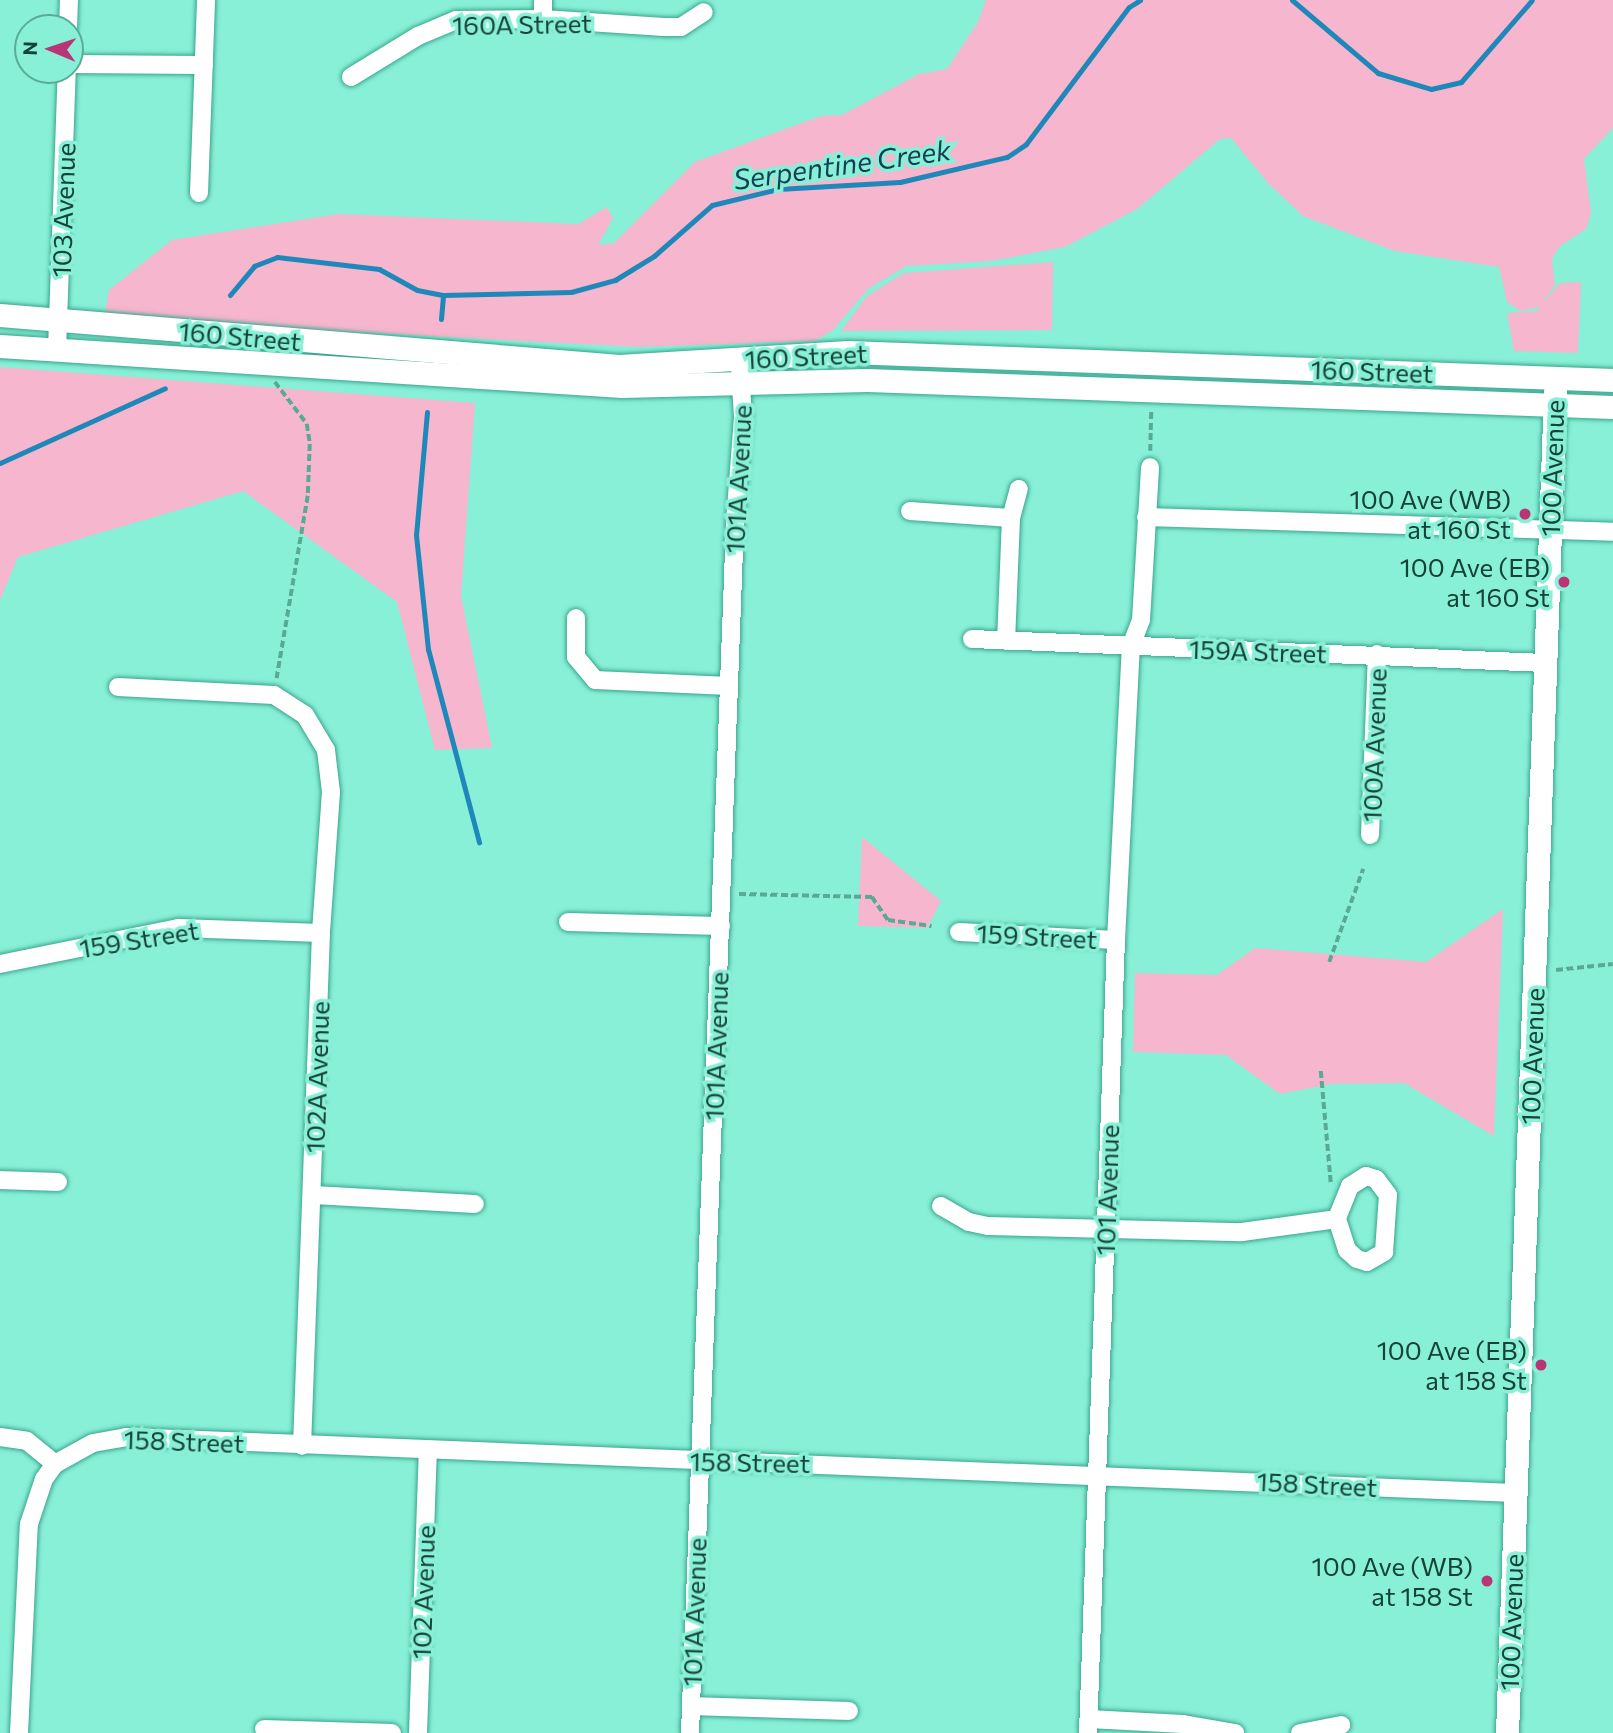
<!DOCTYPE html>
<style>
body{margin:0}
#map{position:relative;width:1613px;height:1733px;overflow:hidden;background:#88f0d6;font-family:Commissioner,sans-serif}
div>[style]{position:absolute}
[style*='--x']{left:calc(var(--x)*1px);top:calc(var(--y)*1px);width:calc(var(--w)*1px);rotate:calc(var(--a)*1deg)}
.green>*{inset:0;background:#f6b6cd}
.stream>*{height:5px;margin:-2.5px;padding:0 2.5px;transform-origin:2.5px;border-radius:2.5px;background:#1f88ba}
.path>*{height:3.5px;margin-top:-1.75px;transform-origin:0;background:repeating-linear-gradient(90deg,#59a995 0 7px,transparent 0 10.5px)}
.roads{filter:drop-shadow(0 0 2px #39a68e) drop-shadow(0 0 2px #39a68e)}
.minor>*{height:18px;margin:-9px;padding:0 9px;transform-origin:9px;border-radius:9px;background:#fff}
.major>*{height:23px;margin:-11.5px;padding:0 11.5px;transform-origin:11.5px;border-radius:11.5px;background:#fff}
.dots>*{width:19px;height:19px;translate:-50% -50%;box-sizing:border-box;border:4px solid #88f0d6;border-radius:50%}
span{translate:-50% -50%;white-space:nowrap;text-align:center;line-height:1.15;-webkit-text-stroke:7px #88f0d6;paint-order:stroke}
.street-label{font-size:26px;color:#164338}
.poi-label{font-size:26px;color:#164338}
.right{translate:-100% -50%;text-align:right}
.water-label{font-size:28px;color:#163f54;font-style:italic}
.north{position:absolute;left:14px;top:14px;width:70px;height:70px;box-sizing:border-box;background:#88f0d6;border:2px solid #5aab97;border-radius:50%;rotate:272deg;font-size:19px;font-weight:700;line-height:28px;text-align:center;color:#164338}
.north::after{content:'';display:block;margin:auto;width:24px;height:32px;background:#bb3475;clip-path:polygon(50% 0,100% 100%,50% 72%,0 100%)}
</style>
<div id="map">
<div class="green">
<div style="clip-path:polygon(986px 0,1613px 0,1613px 128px,1584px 159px,1591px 213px,1586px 229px,1559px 247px,1552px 259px,1555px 285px,1541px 305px,1560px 283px,1581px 282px,1578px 353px,1514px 351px,1507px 313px,1537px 311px,1540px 307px,1520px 311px,1507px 302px,1499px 267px,1395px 251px,1303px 216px,1268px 183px,1231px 138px,1220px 139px,1137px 209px,1065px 247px,991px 261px,906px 266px,868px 289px,833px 330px,815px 341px,637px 347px,104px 319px,109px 290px,172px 240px,338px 214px,578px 224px,607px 207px,613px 218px,598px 245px,614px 243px,695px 162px,821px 116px,842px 115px,919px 74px,947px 69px,978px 22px)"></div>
<div style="clip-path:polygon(1053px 262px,1052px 330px,841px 331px,867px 296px,904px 273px)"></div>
<div style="clip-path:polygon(0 367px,475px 403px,461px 596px,492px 748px,435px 750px,397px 602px,243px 491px,18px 557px,0 600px)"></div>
<div style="clip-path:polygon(862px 837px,941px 901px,927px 928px,858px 926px)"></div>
<div style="clip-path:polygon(1503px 909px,1494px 1136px,1404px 1083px,1331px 1084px,1280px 1094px,1226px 1055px,1133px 1052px,1135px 973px,1217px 975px,1255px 948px,1426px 962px)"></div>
</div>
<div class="stream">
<div style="--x:1292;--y:0;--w:113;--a:40.3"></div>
<div style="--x:1378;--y:73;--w:55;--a:16.8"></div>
<div style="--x:1431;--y:89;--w:31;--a:-13"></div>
<div style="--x:1461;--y:82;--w:108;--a:-49.1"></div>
<div style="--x:230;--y:295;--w:38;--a:-50"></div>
<div style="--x:254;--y:266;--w:25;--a:-21"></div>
<div style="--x:277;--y:257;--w:103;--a:6.7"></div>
<div style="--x:379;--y:269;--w:43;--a:28.9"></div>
<div style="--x:417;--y:290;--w:26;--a:11"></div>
<div style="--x:443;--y:295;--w:128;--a:-1.3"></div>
<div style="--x:571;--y:292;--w:46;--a:-15.3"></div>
<div style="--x:615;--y:280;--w:46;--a:-31.6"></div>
<div style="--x:654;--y:256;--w:77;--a:-41.3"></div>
<div style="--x:712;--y:205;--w:68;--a:-13.6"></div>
<div style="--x:778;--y:189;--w:122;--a:-3.3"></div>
<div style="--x:900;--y:182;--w:110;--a:-13.2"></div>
<div style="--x:1007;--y:157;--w:23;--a:-34"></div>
<div style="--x:1026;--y:144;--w:171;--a:-53.1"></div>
<div style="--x:1129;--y:7;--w:13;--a:-32"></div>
<div style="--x:441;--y:319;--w:24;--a:-85"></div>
<div style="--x:427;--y:412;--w:123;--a:95.1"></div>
<div style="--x:416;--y:535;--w:115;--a:84"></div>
<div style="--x:428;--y:649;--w:200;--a:75.2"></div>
<div style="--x:0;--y:463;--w:181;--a:-24.4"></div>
</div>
<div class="path">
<div style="--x:275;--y:382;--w:53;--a:52.7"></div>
<div style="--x:307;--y:424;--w:20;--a:81"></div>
<div style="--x:310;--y:444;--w:52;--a:92.2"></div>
<div style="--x:308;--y:496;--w:185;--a:99.7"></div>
<div style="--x:1150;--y:451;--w:41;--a:-88.6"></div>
<div style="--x:739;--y:894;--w:133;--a:1.3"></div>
<div style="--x:872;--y:897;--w:28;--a:55"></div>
<div style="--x:888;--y:920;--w:44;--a:7.8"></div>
<div style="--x:1329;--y:962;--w:99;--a:-69.9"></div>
<div style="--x:1556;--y:970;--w:57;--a:-6"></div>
<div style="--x:1321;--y:1071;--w:113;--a:84.9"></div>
</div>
<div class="roads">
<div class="minor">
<div style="--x:543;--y:19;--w:19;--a:-90"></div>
<div style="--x:68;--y:28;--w:28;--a:-88"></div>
<div style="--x:70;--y:64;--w:134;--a:0.4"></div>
<div style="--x:351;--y:77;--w:79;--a:-31.5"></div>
<div style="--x:418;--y:36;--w:41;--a:-22.8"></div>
<div style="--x:456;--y:20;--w:87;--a:-0.7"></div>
<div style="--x:543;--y:19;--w:121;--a:3.8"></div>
<div style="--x:664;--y:27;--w:17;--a:0"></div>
<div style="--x:681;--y:27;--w:27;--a:-33"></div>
<div style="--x:199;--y:193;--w:193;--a:-87.9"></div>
<div style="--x:57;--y:350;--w:280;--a:-88"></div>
<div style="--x:910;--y:511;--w:101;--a:4"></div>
<div style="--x:1011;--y:518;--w:123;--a:92.3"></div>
<div style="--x:1146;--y:517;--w:467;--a:1.8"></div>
<div style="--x:1011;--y:518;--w:30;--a:-75"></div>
<div style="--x:576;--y:618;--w:39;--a:90"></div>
<div style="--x:576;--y:657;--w:30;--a:50"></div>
<div style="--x:595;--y:680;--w:134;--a:2.6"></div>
<div style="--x:972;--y:639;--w:574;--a:2.4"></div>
<div style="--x:118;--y:687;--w:156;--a:2.9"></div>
<div style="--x:274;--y:695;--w:37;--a:33"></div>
<div style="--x:305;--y:715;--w:41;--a:59"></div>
<div style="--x:326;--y:750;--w:42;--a:83.2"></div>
<div style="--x:331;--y:792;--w:141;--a:94.1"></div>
<div style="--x:321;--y:933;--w:513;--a:92.12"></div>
<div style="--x:1370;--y:835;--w:181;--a:-87.8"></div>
<div style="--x:568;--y:922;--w:153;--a:1.5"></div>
<div style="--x:959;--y:932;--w:157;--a:2.9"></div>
<div style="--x:0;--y:964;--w:183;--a:-11.4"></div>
<div style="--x:179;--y:928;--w:142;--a:2"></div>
<div style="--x:0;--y:1180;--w:58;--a:2"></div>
<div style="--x:314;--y:1195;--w:161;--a:3.2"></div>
<div style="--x:941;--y:1206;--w:32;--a:30"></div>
<div style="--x:969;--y:1222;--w:19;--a:12"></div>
<div style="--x:988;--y:1226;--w:254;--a:1.4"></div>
<div style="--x:1242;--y:1232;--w:96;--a:-7.8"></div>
<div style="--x:1337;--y:1219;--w:33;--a:72"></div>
<div style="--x:1347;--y:1250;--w:13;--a:42"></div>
<div style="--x:1357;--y:1259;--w:10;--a:17"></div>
<div style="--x:1367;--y:1262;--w:20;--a:-30"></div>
<div style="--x:1384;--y:1252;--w:57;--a:-86"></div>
<div style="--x:1388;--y:1195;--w:20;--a:-127"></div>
<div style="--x:1376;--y:1179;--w:10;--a:-163"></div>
<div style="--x:1366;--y:1176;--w:19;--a:148"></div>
<div style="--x:1350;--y:1186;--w:35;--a:112"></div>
<div style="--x:0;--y:1437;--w:27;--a:8"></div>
<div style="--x:27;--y:1441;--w:36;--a:39"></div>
<div style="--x:55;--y:1464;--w:43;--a:-28.9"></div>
<div style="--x:93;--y:1443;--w:34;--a:-10"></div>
<div style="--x:126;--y:1437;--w:1390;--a:2.31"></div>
<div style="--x:691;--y:1706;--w:158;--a:1.8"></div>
<div style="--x:1089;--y:1719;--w:94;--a:3"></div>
<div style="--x:1183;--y:1724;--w:53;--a:9.8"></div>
<div style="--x:264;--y:1729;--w:128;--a:1.8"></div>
<div style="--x:19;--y:1733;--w:209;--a:-87.3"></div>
<div style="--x:29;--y:1524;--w:47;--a:-71.6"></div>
<div style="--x:44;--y:1479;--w:19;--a:-54"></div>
<div style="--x:418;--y:1733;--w:282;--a:-88"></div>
<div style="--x:690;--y:1733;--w:1211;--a:-87.87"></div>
<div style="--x:735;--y:523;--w:107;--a:-85.7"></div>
<div style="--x:743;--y:416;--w:43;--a:-94"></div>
<div style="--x:1088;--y:1733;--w:793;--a:-87.98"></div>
<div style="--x:1116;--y:940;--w:294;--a:-87.1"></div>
<div style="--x:1131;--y:646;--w:28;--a:-69"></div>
<div style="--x:1141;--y:620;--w:153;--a:-86.6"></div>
<div style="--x:1300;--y:1733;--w:42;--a:-11"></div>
</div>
<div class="major">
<div style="--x:0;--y:315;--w:621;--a:4.71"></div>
<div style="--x:619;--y:366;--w:229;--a:-3.5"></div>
<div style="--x:848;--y:352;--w:766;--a:2.1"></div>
<div style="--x:0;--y:346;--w:623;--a:3.68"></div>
<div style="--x:622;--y:386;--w:245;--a:-1.4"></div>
<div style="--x:867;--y:380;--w:746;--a:2.07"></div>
<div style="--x:1507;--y:1733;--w:1342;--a:-87.95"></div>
</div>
</div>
<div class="dots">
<div style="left:1525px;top:514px;background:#bb3475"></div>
<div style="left:1564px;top:582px;background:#bb3475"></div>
<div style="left:1541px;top:1365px;background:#bb3475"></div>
<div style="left:1487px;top:1581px;background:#bb3475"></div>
</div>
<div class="street-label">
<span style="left:522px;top:24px;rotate:-1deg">160A Street</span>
<span style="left:63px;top:210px;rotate:-88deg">103 Avenue</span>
<span style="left:240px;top:336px;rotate:5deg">160 Street</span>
<span style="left:806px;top:356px;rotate:-3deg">160 Street</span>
<span style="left:1372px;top:371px;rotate:2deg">160 Street</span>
<span style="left:1552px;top:468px;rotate:-88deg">100 Avenue</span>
<span style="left:738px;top:479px;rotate:-87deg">101A Avenue</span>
<span style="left:1258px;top:651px;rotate:2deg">159A Street</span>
<span style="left:1374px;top:745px;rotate:-88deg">100A Avenue</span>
<span style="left:1037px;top:936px;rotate:3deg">159 Street</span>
<span style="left:139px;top:939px;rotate:-9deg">159 Street</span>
<span style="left:716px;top:1046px;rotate:-88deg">101A Avenue</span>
<span style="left:1532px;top:1056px;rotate:-88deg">100 Avenue</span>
<span style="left:317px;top:1077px;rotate:-88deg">102A Avenue</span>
<span style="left:1107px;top:1190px;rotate:-88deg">101 Avenue</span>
<span style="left:184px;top:1441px;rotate:2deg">158 Street</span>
<span style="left:750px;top:1462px;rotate:1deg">158 Street</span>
<span style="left:1317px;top:1484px;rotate:3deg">158 Street</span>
<span style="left:423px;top:1592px;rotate:-88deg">102 Avenue</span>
<span style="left:694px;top:1612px;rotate:-88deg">101A Avenue</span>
<span style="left:1511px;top:1622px;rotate:-88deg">100 Avenue</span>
</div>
<div class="poi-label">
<span class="right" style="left:1511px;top:514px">100 Ave (WB)<br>at 160 St</span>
<span class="right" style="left:1550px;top:582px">100 Ave (EB)<br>at 160 St</span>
<span class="right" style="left:1527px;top:1365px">100 Ave (EB)<br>at 158 St</span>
<span class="right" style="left:1473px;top:1581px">100 Ave (WB)<br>at 158 St</span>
</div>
<div class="water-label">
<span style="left:842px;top:164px;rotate:-8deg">Serpentine Creek</span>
</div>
<div class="north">N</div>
</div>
